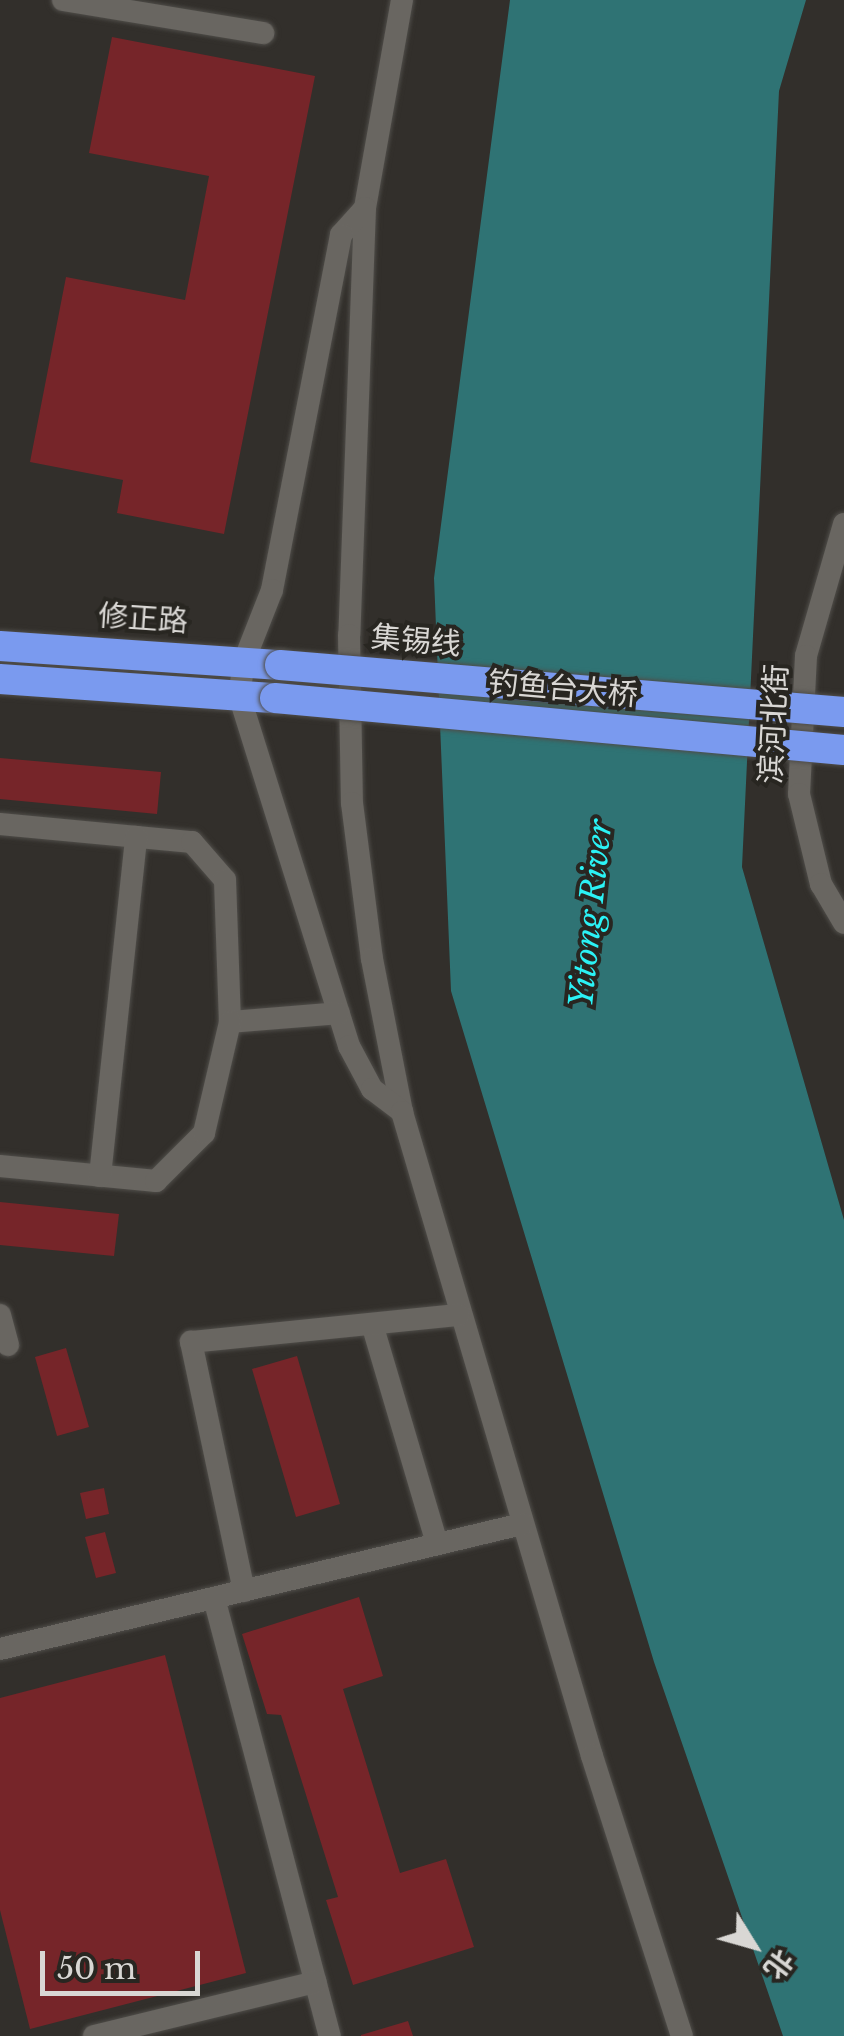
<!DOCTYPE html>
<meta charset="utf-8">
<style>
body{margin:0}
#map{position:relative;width:844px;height:2036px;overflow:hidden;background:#322f2b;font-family:"Libre Baskerville","Noto Sans SC",serif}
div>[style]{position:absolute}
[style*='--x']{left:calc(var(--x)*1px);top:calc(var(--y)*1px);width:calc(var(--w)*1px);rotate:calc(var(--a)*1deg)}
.water>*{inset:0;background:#2f7374}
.building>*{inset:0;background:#762529}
.roads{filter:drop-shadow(0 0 2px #4f4d49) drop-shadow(0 0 2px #4f4d49)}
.minor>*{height:22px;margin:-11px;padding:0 11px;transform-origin:11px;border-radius:11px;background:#696661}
.highway>*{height:30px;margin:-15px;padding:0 15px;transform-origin:15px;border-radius:15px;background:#7a9aef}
.bridges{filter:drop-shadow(0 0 2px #4f4d49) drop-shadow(0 0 2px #4f4d49)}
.highway-bridge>*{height:30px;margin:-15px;padding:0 15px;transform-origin:15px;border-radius:15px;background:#7a9aef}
span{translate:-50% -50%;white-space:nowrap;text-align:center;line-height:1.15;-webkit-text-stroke:8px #282621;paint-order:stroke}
.street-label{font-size:30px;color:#d9d7d4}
.water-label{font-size:32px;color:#2bf2f5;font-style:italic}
.north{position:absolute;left:704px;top:1896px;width:100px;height:100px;-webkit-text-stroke:8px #282621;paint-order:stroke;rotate:127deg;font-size:28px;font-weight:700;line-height:40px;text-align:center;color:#d9d7d4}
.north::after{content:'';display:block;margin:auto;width:35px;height:45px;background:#d9d7d4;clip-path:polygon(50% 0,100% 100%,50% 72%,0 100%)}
.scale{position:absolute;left:40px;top:1951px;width:160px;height:45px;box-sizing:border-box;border:5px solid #d9d7d4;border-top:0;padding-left:12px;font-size:30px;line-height:35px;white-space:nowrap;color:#d9d7d4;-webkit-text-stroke:8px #282621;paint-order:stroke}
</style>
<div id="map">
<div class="water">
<div style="clip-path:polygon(510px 0,806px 0,779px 91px,742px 867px,844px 1220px,844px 2036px,783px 2036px,654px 1662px,451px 991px,434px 578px)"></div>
</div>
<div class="building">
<div style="clip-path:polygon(112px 37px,315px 76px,224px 534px,117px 513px,123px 480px,30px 462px,66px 277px,185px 300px,209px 176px,89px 153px)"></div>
<div style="clip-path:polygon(0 758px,161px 772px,157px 814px,0 799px)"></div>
<div style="clip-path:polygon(0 1202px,119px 1214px,114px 1256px,0 1245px)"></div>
<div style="clip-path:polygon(66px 1348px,89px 1427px,57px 1436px,35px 1357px)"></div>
<div style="clip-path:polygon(297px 1356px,340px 1504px,296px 1517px,252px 1369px)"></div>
<div style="clip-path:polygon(104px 1488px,109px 1514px,86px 1519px,80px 1493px)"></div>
<div style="clip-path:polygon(105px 1532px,116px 1573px,96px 1578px,85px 1537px)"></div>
<div style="clip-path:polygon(359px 1597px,383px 1676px,343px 1689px,400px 1873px,446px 1859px,474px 1947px,353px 1985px,326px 1900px,338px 1897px,281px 1715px,267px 1714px,242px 1634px)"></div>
<div style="clip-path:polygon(165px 1655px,246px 1973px,30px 2029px,0 1910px,0 1698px)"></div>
<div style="clip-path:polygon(408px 2021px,413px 2036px,361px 2036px,361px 2035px)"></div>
</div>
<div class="roads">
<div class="minor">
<div style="--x:63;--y:0;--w:203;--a:9.4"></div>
<div style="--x:402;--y:0;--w:211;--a:100.1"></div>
<div style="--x:365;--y:208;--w:427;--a:92.1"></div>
<div style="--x:349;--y:635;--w:168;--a:89"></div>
<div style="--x:352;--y:803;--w:157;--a:82.7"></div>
<div style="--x:372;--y:959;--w:156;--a:78.9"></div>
<div style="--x:365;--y:208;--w:36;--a:132"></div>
<div style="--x:341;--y:235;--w:362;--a:101"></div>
<div style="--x:272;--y:590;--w:76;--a:111.5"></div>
<div style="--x:244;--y:661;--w:34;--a:98"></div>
<div style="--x:239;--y:695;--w:368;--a:72.6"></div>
<div style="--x:349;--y:1046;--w:49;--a:61.9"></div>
<div style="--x:372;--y:1089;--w:38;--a:37"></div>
<div style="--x:402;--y:1112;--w:671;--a:73.56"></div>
<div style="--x:592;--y:1756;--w:294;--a:72.2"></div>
<div style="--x:844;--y:524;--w:137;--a:106.1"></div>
<div style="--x:806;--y:656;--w:138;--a:92.9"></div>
<div style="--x:799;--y:794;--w:93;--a:76.3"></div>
<div style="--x:821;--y:884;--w:45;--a:59.5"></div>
<div style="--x:0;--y:824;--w:193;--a:5.4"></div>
<div style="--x:192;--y:842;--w:50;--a:49"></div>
<div style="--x:225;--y:880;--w:142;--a:88"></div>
<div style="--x:230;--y:1022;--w:109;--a:-4.7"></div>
<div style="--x:0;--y:1166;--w:157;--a:5.5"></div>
<div style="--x:156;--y:1181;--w:68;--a:-45"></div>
<div style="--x:204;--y:1133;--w:114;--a:-76.8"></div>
<div style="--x:100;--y:1176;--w:341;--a:-83.9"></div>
<div style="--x:0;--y:1315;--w:31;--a:75"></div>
<div style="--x:372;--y:1324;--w:229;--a:73.5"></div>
<div style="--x:244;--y:1591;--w:255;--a:-102"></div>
<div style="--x:191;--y:1342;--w:269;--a:-5.8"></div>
<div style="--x:214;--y:1598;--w:453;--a:75.2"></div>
<div style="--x:0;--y:1649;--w:537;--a:-13.47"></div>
<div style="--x:94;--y:2036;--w:228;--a:-13.7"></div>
</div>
<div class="highway">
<div style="--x:0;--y:646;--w:281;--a:3.9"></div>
<div style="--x:0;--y:679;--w:276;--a:4"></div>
</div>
</div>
<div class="bridges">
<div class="highway-bridge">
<div style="--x:280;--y:665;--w:566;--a:4.76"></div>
<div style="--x:275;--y:698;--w:571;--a:5.22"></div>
</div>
</div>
<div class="street-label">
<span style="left:143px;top:619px;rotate:4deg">修正路</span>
<span style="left:416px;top:641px;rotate:5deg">集锡线</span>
<span style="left:563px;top:689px;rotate:5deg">钓鱼台大桥</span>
<span style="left:774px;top:724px;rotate:-87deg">滨河北街</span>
</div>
<div class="water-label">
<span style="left:591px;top:914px;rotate:-84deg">Yitong River</span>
</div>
<div class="north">北</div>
<div class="scale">50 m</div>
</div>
